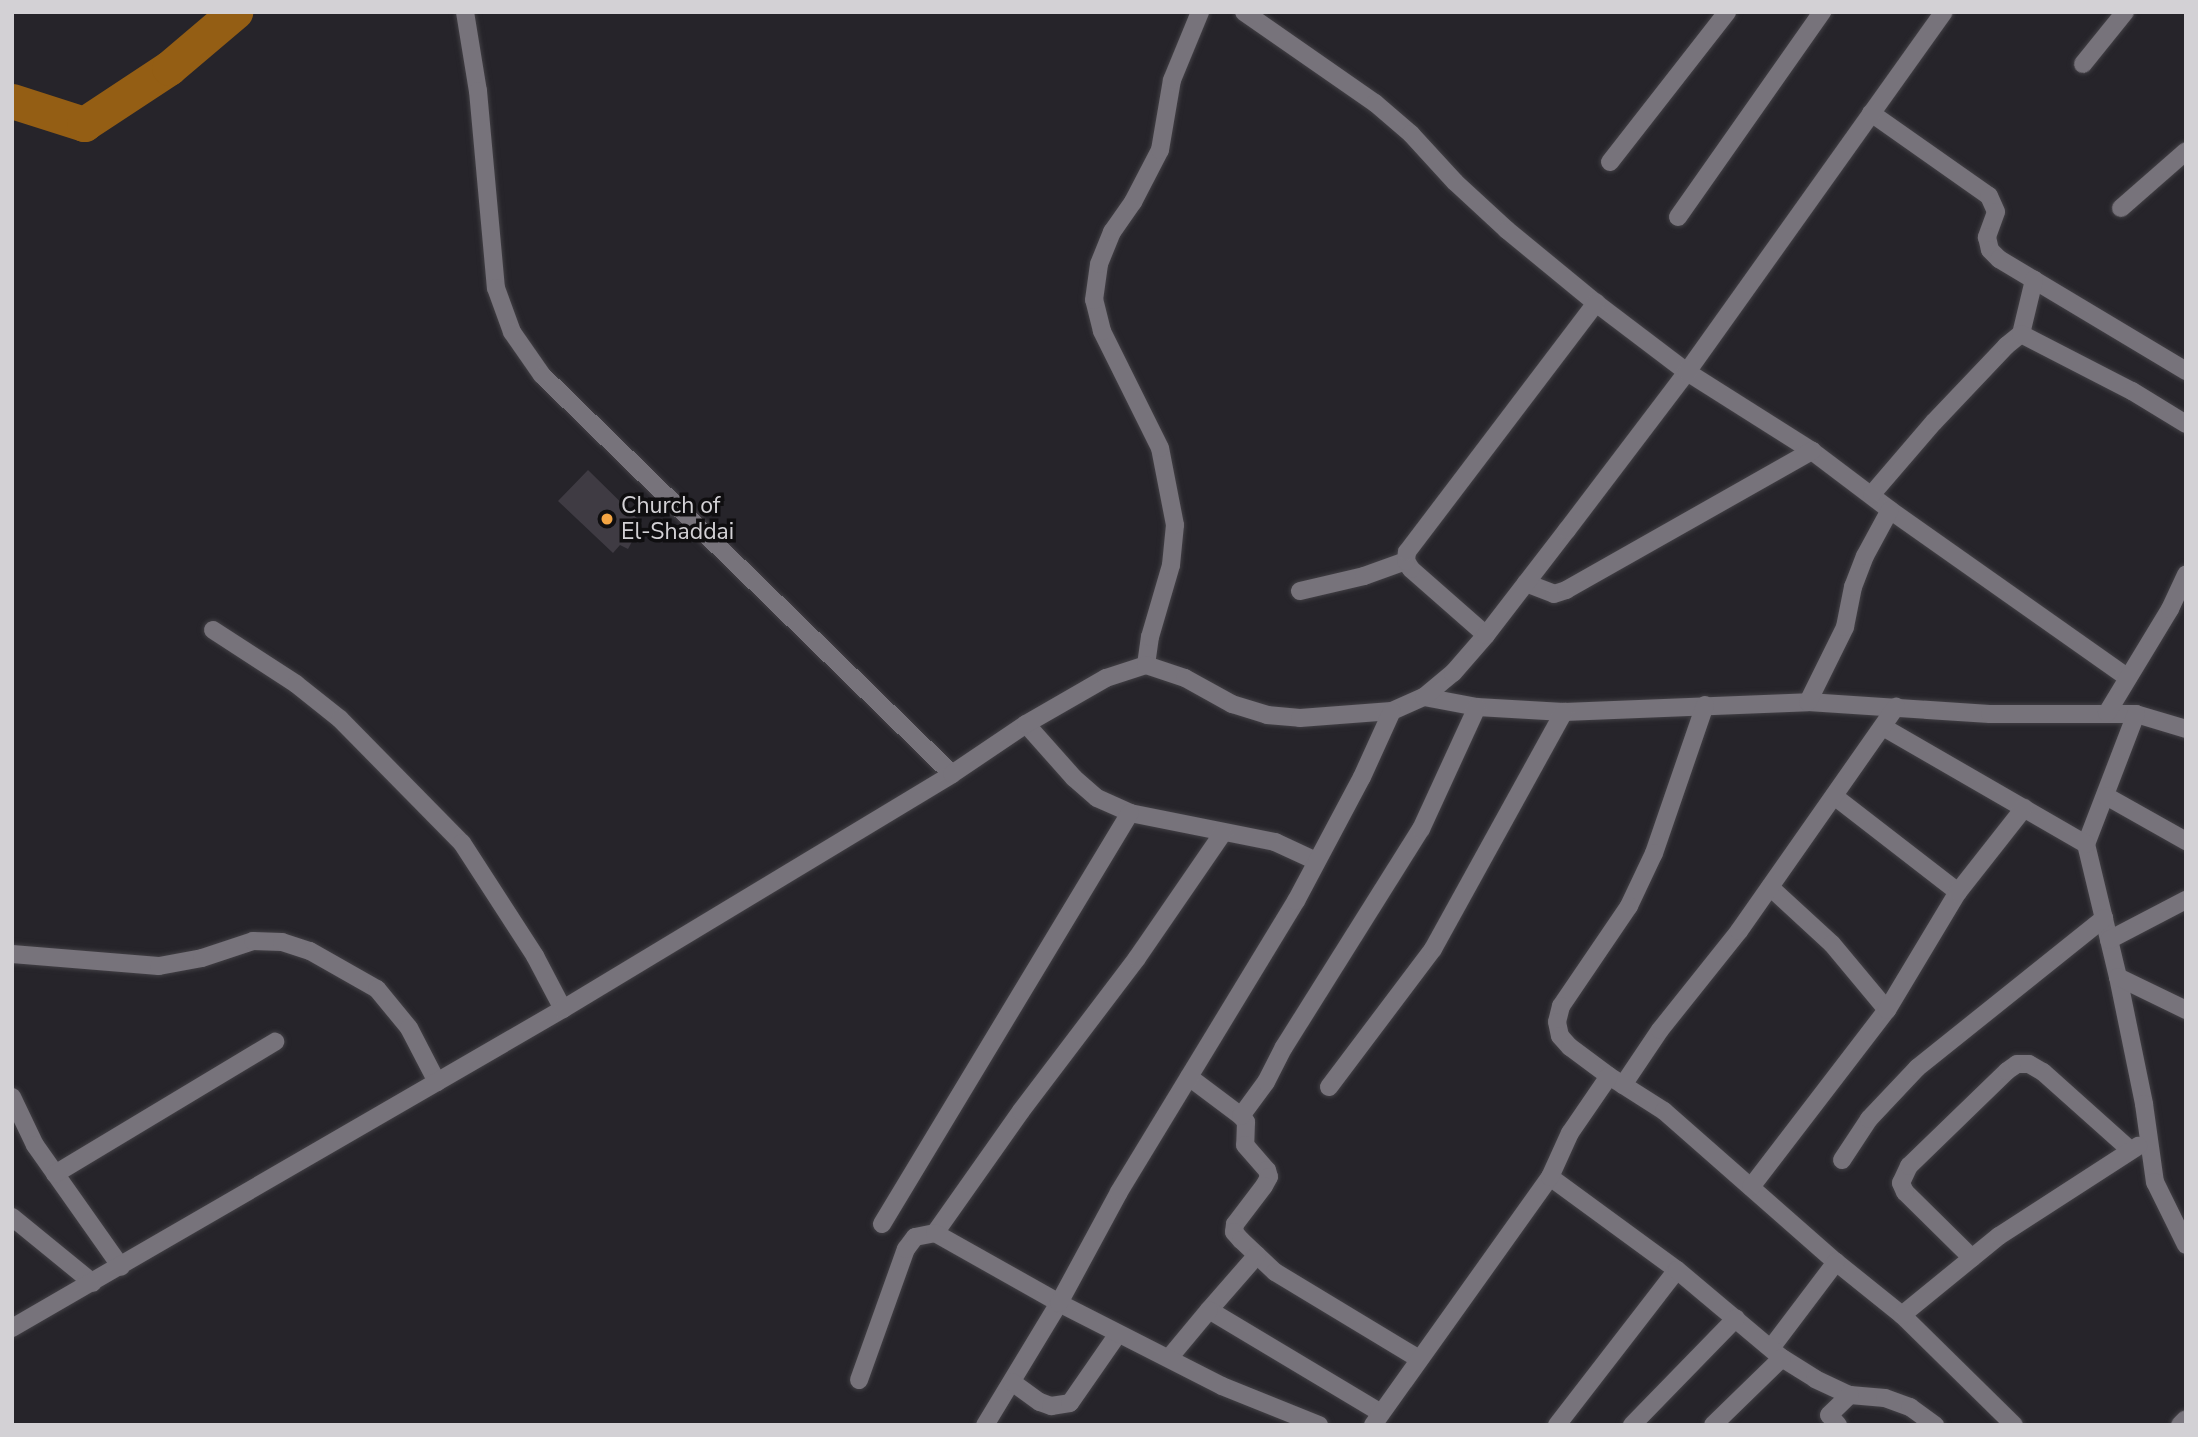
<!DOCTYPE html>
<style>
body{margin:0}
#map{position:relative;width:2198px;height:1437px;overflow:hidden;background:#26242a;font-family:"Nunito Sans",sans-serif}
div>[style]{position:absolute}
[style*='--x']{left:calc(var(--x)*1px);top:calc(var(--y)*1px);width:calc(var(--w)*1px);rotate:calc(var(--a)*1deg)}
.river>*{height:35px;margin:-17.5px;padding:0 17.5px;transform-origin:17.5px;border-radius:17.5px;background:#945e14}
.building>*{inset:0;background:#3f3b43}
.roads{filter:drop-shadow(0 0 2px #424045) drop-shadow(0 0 2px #424045)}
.minor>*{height:18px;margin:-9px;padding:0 9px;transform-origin:9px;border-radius:9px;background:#77737b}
.dots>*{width:19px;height:19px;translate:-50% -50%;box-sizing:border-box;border:4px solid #0f0e10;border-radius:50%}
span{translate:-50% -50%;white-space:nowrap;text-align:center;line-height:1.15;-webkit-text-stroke:7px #0f0e10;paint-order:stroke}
.poi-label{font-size:23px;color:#d3d1d5}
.left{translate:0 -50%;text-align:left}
.frame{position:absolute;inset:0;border:14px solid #d3d1d5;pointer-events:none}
</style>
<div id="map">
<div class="river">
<div style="--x:12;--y:101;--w:76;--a:17.7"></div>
<div style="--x:84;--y:124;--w:102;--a:-33.4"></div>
<div style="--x:169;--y:68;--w:87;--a:-40.3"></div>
</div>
<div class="building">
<div style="clip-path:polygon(588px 470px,642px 523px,628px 549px,620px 545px,613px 553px,558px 501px)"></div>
</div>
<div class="roads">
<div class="minor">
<div style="--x:465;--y:12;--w:80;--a:80.7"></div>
<div style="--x:478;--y:91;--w:198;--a:84.8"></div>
<div style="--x:496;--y:288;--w:47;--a:70"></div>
<div style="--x:512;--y:332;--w:52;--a:55.1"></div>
<div style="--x:542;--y:375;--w:572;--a:44.22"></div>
<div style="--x:1244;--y:12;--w:160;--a:34.8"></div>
<div style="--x:1375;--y:103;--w:48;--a:40.7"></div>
<div style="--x:1411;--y:134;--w:65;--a:47.5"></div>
<div style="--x:1455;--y:182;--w:71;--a:42.7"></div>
<div style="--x:1507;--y:230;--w:115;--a:39.4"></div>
<div style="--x:1596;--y:303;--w:114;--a:37.2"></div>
<div style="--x:1687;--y:372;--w:148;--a:32.3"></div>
<div style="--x:1812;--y:451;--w:98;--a:37.1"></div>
<div style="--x:1890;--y:510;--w:291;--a:35.2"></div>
<div style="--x:2083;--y:64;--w:67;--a:-51.1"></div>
<div style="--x:1871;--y:113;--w:144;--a:35.1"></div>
<div style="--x:1989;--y:196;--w:17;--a:66"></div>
<div style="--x:1996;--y:212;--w:27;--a:110"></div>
<div style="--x:1987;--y:237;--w:13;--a:77"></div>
<div style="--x:1990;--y:250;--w:13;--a:45"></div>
<div style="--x:1999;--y:259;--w:218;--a:30.9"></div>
<div style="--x:1610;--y:162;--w:190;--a:-52"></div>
<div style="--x:2121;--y:208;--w:86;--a:-41.2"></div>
<div style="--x:1678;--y:217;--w:251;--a:-54.9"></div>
<div style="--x:2021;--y:334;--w:56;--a:-76.5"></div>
<div style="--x:1872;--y:494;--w:95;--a:-49.3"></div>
<div style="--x:1934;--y:422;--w:105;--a:-46.5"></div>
<div style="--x:2006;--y:346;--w:19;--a:-39"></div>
<div style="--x:2021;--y:334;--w:125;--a:27.2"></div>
<div style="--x:2132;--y:391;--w:63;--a:31.4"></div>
<div style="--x:1526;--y:583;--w:30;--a:21"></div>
<div style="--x:1554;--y:594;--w:13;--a:-18"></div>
<div style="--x:1566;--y:590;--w:283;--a:-29.5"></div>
<div style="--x:1300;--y:591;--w:66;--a:-13.2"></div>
<div style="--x:1364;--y:576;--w:45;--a:-19.7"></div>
<div style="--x:213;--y:630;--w:99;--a:33"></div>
<div style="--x:296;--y:684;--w:56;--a:38.5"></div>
<div style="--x:340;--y:719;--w:174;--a:45.5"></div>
<div style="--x:462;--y:843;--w:135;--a:57.1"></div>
<div style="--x:535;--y:956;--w:60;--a:62.2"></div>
<div style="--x:1486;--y:635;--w:100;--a:-138.7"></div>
<div style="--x:1411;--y:569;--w:9;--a:-122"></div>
<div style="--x:1406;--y:561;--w:9;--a:-84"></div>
<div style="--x:1407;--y:552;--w:313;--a:-52.8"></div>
<div style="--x:1146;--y:665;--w:28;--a:-82"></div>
<div style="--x:1150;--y:637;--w:75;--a:-73.7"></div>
<div style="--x:1171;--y:565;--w:40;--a:-84.3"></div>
<div style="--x:1175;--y:525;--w:78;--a:-101"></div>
<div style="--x:1160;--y:448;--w:131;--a:-116.4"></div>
<div style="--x:1102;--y:331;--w:32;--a:-104"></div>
<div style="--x:1094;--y:300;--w:36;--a:-82"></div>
<div style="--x:1099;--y:264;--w:35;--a:-68"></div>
<div style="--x:1112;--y:232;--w:37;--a:-55"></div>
<div style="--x:1133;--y:202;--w:59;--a:-62.6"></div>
<div style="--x:1160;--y:150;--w:71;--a:-80.3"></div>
<div style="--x:1172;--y:80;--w:74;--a:-67.6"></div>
<div style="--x:1424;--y:697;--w:54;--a:10.7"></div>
<div style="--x:1477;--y:707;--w:87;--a:3.3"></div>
<div style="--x:1564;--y:712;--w:244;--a:-2.3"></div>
<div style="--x:1808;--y:702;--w:182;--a:3.8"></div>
<div style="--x:1990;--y:714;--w:146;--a:0"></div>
<div style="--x:2136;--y:714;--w:52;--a:16.7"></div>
<div style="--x:1808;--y:702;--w:84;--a:-63.7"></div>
<div style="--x:1845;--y:627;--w:41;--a:-78.7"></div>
<div style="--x:1853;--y:587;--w:33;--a:-69"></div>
<div style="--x:1865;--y:556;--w:52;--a:-61.5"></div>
<div style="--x:1705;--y:705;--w:157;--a:109"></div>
<div style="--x:1654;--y:853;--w:59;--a:115.3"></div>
<div style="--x:1629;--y:906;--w:121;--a:124.2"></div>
<div style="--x:1561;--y:1006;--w:16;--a:104"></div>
<div style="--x:1557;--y:1022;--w:14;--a:78"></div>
<div style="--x:1560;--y:1036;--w:15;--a:48"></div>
<div style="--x:1570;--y:1047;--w:49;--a:36.6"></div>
<div style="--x:1609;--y:1076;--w:65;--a:32.5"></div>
<div style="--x:1664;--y:1111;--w:229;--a:41.3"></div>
<div style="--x:1836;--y:1262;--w:85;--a:38.8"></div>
<div style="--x:1902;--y:1315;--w:157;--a:44.5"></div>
<div style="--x:2107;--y:713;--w:122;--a:-58.8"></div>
<div style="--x:2170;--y:609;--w:38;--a:-65"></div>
<div style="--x:2136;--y:714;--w:139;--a:111"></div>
<div style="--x:2086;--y:844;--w:137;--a:76.5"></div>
<div style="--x:2118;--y:977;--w:130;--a:78.4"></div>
<div style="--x:2144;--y:1104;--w:79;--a:82"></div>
<div style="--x:2155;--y:1182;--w:70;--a:63.8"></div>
<div style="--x:1026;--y:724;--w:72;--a:48.4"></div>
<div style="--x:1074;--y:778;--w:30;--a:41"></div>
<div style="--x:1097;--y:798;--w:36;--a:24"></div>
<div style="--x:1130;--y:813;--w:148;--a:11.3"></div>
<div style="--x:1275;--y:842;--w:45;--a:24.9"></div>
<div style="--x:1883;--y:727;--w:234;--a:30"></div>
<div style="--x:1834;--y:796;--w:157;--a:37.7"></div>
<div style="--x:2106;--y:796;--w:92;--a:29.4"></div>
<div style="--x:1770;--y:887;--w:84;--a:42.6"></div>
<div style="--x:1832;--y:944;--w:86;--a:50.2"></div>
<div style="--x:2109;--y:940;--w:87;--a:-27.5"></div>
<div style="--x:12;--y:954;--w:147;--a:4.7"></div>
<div style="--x:159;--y:966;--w:44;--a:-10.5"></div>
<div style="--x:202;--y:958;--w:54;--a:-18.4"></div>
<div style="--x:253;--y:941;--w:29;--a:2"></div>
<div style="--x:282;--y:942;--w:29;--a:18"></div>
<div style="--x:310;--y:951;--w:77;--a:29.6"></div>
<div style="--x:377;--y:989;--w:50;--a:50.6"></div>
<div style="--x:409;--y:1028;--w:61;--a:62.6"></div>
<div style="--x:2118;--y:977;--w:76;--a:25.9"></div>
<div style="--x:1189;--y:1077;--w:65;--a:36.9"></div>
<div style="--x:1241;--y:1116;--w:8;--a:50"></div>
<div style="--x:1246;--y:1122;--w:23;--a:92"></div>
<div style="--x:1245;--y:1145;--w:33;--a:49"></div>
<div style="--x:1267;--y:1170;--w:7;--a:74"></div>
<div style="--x:1269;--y:1177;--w:10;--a:119"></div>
<div style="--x:1264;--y:1186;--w:48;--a:127.3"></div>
<div style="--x:1235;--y:1224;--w:8;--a:97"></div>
<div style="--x:1234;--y:1232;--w:11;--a:49"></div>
<div style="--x:1241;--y:1240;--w:47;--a:43.3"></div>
<div style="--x:1275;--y:1272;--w:168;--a:31.1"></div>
<div style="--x:1623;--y:1085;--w:66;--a:-56.1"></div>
<div style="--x:1660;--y:1030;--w:127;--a:-51.4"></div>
<div style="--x:1739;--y:931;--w:274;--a:-55"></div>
<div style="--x:1329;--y:1087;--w:173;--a:-53"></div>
<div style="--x:1433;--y:949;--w:271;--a:-61.1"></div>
<div style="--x:12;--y:1097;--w:53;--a:64.4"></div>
<div style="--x:35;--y:1145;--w:149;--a:54.8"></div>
<div style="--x:1241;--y:1116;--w:42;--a:-53.7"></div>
<div style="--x:1266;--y:1082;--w:39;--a:-63"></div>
<div style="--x:1284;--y:1047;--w:257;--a:-57.9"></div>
<div style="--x:1421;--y:829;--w:134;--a:-65.3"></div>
<div style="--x:1842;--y:1160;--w:49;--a:-56.6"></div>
<div style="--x:1869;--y:1119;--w:70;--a:-46.7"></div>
<div style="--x:1917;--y:1068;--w:240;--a:-38.7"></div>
<div style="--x:55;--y:1174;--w:257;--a:-31"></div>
<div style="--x:1550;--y:1177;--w:157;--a:36.2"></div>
<div style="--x:1751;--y:1187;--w:223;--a:-52.5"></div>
<div style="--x:1887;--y:1010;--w:138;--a:-59"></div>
<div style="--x:1958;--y:892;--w:107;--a:-51.8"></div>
<div style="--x:12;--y:1217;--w:104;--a:39.2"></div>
<div style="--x:882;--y:1224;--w:480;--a:-58.9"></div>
<div style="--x:935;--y:1233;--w:149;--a:-54.8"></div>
<div style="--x:1021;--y:1111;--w:192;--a:-52.8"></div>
<div style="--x:1137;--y:958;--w:152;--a:-55.5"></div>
<div style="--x:1257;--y:1255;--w:73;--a:131.1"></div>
<div style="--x:1209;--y:1310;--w:200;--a:30.9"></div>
<div style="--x:1972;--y:1258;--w:94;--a:-135.4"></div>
<div style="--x:1905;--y:1192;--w:10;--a:-114"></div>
<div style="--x:1901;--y:1183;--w:19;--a:-65"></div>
<div style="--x:1909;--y:1166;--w:136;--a:-44.1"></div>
<div style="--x:2007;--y:1071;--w:12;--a:-35"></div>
<div style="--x:2017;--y:1064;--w:12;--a:0"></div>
<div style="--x:2029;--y:1064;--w:16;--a:30"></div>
<div style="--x:2043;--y:1072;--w:115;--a:41.8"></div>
<div style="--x:1902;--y:1315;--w:125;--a:-39.2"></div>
<div style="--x:1999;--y:1236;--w:166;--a:-32.9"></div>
<div style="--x:12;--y:1328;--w:637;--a:-30.07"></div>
<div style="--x:563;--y:1009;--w:454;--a:-31.1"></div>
<div style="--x:952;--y:774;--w:89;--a:-34"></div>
<div style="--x:1026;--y:724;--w:92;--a:-29.9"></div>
<div style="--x:1106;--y:678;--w:42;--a:-18"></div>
<div style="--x:1146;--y:665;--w:41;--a:18.4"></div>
<div style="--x:1185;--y:678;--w:54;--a:29"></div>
<div style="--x:1232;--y:704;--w:37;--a:17"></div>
<div style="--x:1267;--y:715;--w:33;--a:5"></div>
<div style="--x:1300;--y:718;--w:92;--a:-4.4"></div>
<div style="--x:1392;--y:711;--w:35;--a:-24"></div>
<div style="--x:1424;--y:697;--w:38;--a:-40"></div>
<div style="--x:1453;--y:673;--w:50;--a:-49"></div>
<div style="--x:1486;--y:635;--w:133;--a:-52.4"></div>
<div style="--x:1567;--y:530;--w:198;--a:-52.8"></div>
<div style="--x:1687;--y:372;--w:442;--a:-54.5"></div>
<div style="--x:1771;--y:1348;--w:108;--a:-52.9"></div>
<div style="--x:1169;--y:1358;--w:62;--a:-50.2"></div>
<div style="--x:859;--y:1380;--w:139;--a:-70.3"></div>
<div style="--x:906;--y:1249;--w:15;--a:-53"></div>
<div style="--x:915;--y:1237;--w:20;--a:-11"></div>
<div style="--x:935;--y:1233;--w:142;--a:29.4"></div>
<div style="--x:1059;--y:1303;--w:143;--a:121.2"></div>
<div style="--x:1012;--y:1382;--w:34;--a:36"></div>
<div style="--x:1040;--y:1402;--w:12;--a:20"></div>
<div style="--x:1051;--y:1406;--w:19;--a:-9"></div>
<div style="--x:1070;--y:1403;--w:83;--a:-55.3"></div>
<div style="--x:1319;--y:1425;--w:105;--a:-158.1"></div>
<div style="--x:1222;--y:1386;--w:183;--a:-153"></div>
<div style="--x:1059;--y:1303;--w:126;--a:-61.6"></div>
<div style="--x:1119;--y:1192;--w:341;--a:-58.7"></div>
<div style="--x:1296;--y:901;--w:140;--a:-62"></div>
<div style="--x:1362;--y:777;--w:72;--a:-65.6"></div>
<div style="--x:1373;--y:1425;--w:305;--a:-54.5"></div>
<div style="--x:1550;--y:1177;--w:48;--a:-65.6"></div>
<div style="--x:1570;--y:1133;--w:69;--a:-55.6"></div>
<div style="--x:1557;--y:1425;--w:196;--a:-52.3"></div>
<div style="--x:1677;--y:1270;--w:137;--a:40"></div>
<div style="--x:1782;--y:1358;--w:39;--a:32"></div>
<div style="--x:1815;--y:1379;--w:38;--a:25"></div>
<div style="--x:1850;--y:1395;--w:35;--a:5"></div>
<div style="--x:1885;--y:1398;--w:27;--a:20"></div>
<div style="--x:1910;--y:1407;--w:31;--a:36"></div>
<div style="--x:1632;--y:1425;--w:149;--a:-45.8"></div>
<div style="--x:1713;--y:1425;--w:96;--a:-44.2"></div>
<div style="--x:1838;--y:1425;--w:13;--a:-132"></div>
<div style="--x:1829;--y:1415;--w:29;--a:-44"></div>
<div style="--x:2180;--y:1425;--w:8;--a:-45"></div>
</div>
</div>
<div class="dots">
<div style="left:607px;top:519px;background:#f3a443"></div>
</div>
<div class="poi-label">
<span class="left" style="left:621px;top:519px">Church of<br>El-Shaddai</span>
</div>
<div class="frame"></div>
</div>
